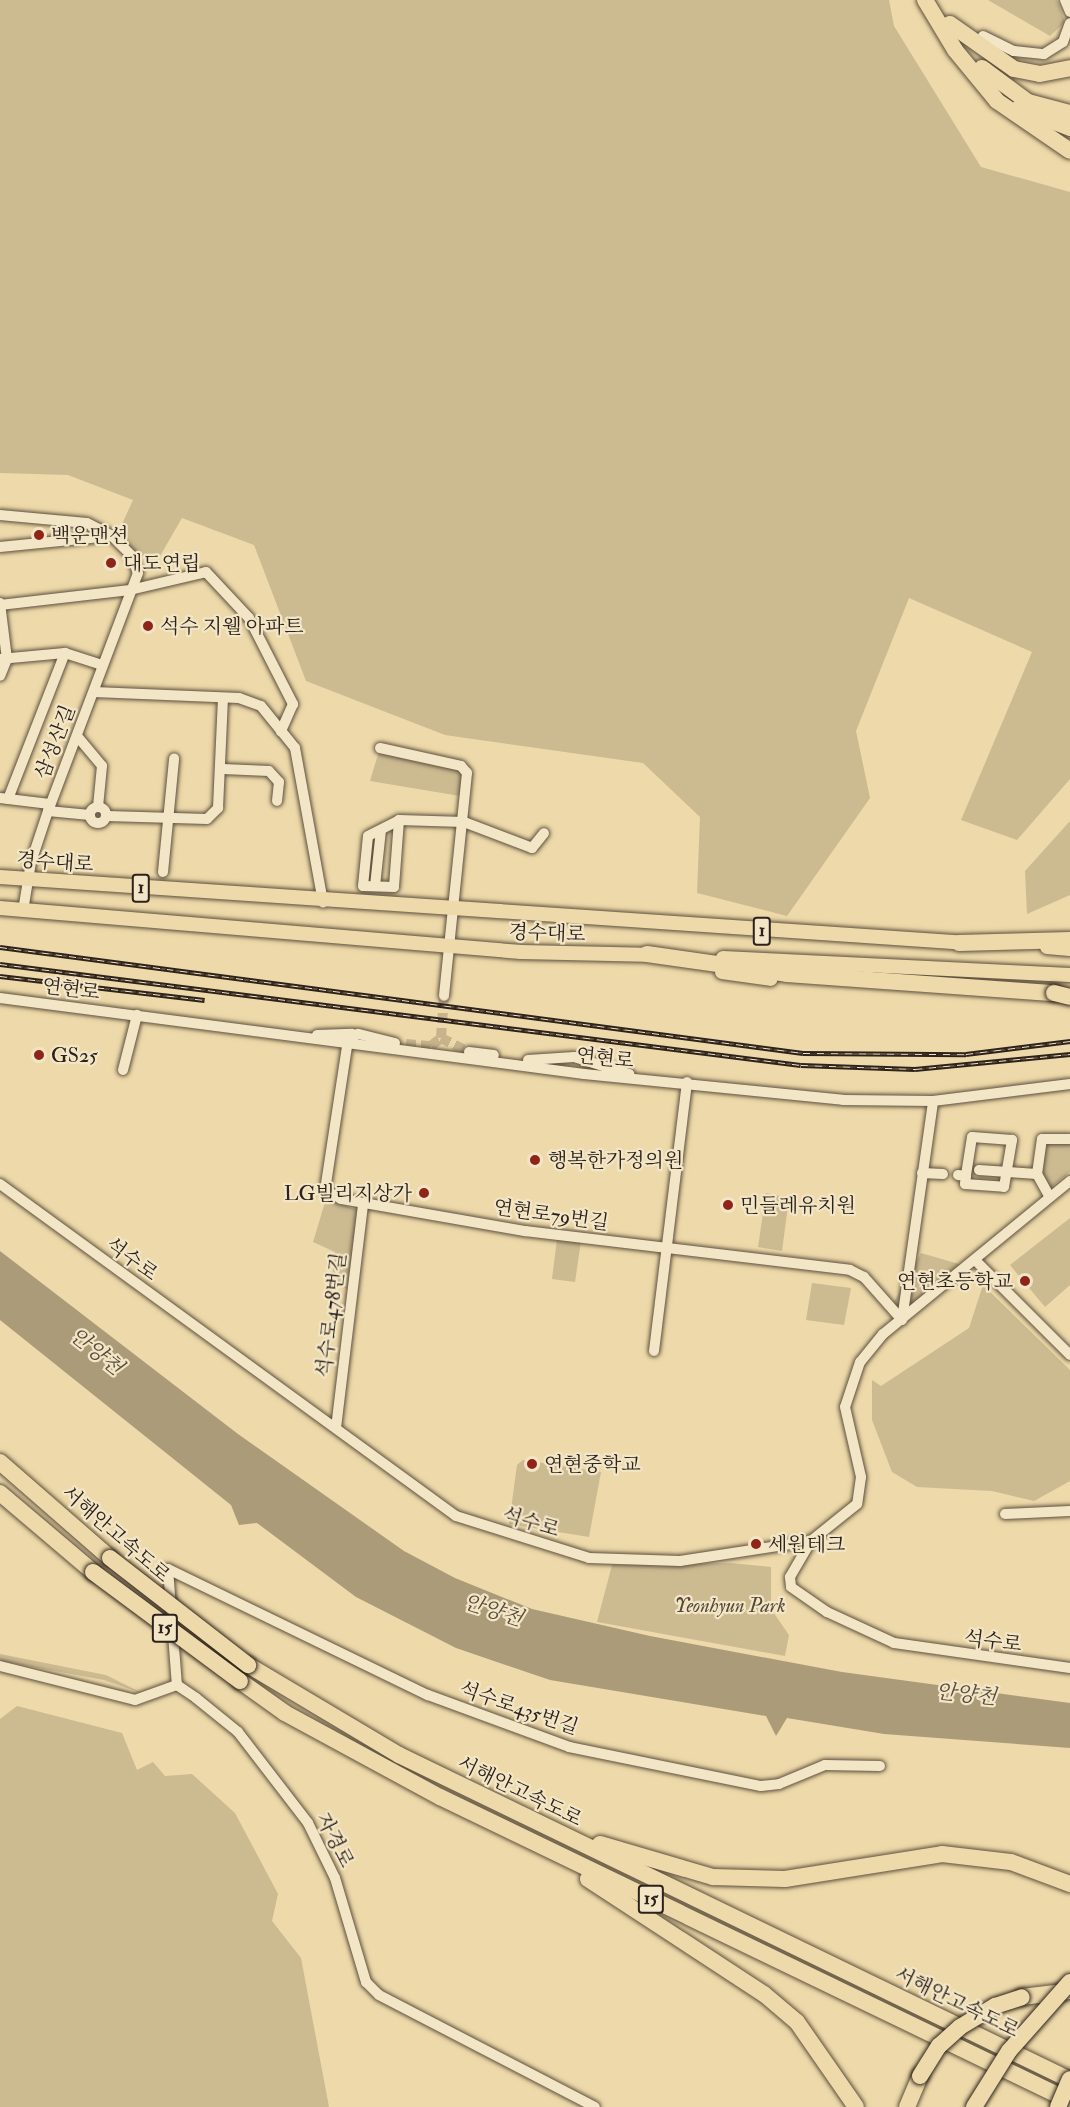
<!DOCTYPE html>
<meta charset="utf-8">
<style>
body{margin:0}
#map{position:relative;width:1070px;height:2107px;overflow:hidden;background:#edd9a9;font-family:"IM FELL Double Pica","Noto Serif KR",serif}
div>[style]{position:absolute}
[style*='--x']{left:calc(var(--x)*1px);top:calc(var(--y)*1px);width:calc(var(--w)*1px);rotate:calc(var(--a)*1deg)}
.green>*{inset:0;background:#ccba91}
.water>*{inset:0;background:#ac9b79}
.minor-tunnel>*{height:10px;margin-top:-5px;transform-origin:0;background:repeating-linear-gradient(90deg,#c7b48d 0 10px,transparent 0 15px)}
.roads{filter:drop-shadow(0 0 2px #5d503e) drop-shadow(0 0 2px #5d503e)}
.minor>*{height:10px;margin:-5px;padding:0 5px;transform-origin:5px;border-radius:5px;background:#f3e6c7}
.minor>.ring{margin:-5px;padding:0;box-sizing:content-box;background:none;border:10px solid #f3e6c7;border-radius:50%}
.major>*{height:14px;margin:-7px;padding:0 7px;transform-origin:7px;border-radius:7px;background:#edd9a9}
.highway>*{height:16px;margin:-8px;padding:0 8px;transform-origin:8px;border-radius:8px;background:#edd9a9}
.rail>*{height:4.5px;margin-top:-2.25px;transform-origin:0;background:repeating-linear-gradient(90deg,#f3e6c7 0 7px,#2d221b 0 14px);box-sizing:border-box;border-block:2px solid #2d221b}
.bridges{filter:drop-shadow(0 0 2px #2d221b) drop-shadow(0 0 2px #2d221b)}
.highway-bridge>*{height:16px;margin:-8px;padding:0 8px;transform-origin:8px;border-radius:8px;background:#edd9a9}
.dots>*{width:16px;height:16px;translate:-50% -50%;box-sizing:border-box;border:3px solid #f3e6c7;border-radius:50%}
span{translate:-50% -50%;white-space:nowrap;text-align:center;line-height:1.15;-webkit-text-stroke:4.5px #f3e6c7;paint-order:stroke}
.shield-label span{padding:2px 4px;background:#f3e6c7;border:2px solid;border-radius:4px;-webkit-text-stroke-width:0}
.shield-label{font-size:18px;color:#2d221b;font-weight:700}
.poi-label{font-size:20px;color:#2d221b}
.left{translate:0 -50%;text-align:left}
.right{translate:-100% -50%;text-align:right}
.street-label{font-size:20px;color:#2d221b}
.park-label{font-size:20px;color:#554838;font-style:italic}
.water-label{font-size:21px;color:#594c3c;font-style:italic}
</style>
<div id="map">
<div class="green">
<div style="clip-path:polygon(0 0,889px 0,894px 26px,981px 167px,1070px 192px,1070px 779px,1017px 840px,961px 820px,1032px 652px,909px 598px,856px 731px,870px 798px,787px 916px,697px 893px,700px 817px,643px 763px,445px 735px,306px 681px,254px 545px,182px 518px,160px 556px,139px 557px,118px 533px,133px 500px,68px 475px,0 473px)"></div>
<div style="clip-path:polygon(988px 0,1057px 0,1065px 22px,1050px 36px)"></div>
<div style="clip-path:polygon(380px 748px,461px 766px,466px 797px,370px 781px)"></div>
<div style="clip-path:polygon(1070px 821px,1070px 895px,1027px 914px,1025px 871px)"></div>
<div style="clip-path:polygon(1042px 1139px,1070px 1139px,1070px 1172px,1047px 1190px,1037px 1174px)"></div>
<div style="clip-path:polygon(766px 1193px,789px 1198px,782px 1251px,758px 1247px)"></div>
<div style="clip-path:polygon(326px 1199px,360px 1211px,349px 1291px,332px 1278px,335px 1252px,313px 1242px)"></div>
<div style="clip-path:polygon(1070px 1218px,1070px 1285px,1045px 1307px,1010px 1265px)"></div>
<div style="clip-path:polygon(557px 1239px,581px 1241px,575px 1282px,552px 1279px)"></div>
<div style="clip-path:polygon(921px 1253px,969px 1267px,902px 1320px,891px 1307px)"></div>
<div style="clip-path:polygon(812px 1283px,851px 1288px,844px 1325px,806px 1320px)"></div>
<div style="clip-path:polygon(983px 1285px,1070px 1370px,1070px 1481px,1034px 1501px,992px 1491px,917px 1487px,892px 1472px,872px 1420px,872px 1380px,881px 1386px,969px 1328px)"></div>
<div style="clip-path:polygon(523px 1460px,601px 1472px,589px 1537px,509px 1524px,517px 1465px)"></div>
<div style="clip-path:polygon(731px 1563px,771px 1567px,771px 1609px,789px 1635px,785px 1656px,597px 1622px,612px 1565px)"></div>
<div style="clip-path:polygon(0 1654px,106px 1675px,144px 1694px,104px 1680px,0 1661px)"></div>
<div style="clip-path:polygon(17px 1706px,122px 1733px,137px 1770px,153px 1762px,165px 1776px,192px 1774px,235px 1813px,278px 1894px,272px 1921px,301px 1958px,329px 2107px,0 2107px,0 1719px)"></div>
</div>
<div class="water">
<div style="clip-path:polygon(0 1251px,238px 1434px,404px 1551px,455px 1578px,532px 1609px,650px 1636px,842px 1672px,1070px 1703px,1070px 1748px,884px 1734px,787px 1718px,776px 1736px,766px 1716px,550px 1680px,456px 1648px,356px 1597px,257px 1523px,239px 1525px,231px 1505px,0 1320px)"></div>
</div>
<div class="minor-tunnel">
<div style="--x:441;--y:1038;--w:42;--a:-85.9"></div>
<div style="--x:441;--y:1038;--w:31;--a:27"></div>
<div style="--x:406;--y:1044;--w:25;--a:5"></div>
<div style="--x:431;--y:1046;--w:13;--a:-39"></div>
</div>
<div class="roads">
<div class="minor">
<div style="--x:1065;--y:0;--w:13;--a:67"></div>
<div style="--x:983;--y:36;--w:34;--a:26"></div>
<div style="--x:1014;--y:51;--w:30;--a:6"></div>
<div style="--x:1044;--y:54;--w:22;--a:-32"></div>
<div style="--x:1063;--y:42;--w:20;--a:-70"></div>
<div style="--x:0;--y:515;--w:87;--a:5.3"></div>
<div style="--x:87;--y:523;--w:28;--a:27"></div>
<div style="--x:112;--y:536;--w:28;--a:45"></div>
<div style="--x:132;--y:556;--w:18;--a:71"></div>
<div style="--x:138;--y:573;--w:254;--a:110.7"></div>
<div style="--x:48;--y:811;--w:54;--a:108.4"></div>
<div style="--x:31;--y:862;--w:50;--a:99.3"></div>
<div style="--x:0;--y:547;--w:111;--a:-5.7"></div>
<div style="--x:0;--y:603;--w:56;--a:82.9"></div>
<div style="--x:7;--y:659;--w:18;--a:112"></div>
<div style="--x:0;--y:605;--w:131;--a:-6.6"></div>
<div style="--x:130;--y:590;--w:78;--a:-13.3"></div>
<div style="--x:206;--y:572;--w:63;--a:46.9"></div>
<div style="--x:249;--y:618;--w:97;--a:62.9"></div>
<div style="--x:293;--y:704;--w:30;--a:114"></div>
<div style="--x:0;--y:659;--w:65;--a:-5.3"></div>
<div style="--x:65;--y:653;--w:39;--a:18"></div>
<div style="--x:94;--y:692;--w:145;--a:2.4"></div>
<div style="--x:239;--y:698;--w:23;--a:20"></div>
<div style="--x:261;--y:706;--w:54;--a:51"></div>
<div style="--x:295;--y:748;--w:157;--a:79.7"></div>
<div style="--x:77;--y:736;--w:39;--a:50"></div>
<div style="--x:102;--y:766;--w:41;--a:95.6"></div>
<div style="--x:380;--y:748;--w:83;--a:12.5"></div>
<div style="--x:461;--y:766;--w:9;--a:49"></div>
<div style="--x:467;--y:773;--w:224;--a:95.9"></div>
<div style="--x:223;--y:769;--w:46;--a:2.5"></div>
<div style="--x:269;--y:771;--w:15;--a:48"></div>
<div style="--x:279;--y:782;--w:19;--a:96"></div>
<div style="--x:0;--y:798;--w:50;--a:6.8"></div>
<div style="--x:8;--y:799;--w:157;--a:-68.7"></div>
<div class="ring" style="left:90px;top:807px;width:6px;height:6px"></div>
<div style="--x:48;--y:811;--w:42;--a:5.4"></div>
<div style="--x:107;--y:816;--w:100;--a:1.7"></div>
<div style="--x:207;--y:819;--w:16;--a:-45"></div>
<div style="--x:218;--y:808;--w:110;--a:-87.4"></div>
<div style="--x:399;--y:820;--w:67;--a:94.3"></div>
<div style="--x:394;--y:887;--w:31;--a:-178"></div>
<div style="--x:363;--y:886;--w:50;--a:-84.3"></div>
<div style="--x:368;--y:836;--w:35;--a:-27"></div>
<div style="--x:399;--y:820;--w:65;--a:1.8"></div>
<div style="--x:464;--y:822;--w:73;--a:20.9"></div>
<div style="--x:532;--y:848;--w:19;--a:-51"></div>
<div style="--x:163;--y:872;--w:114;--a:-84.4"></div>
<div style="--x:375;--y:886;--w:56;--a:-83.9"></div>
<div style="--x:0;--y:998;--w:589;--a:7.41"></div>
<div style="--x:584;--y:1074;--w:260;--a:5.7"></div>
<div style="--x:843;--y:1100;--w:90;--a:0.6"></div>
<div style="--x:933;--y:1101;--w:138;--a:-7.1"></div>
<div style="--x:317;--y:1035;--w:35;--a:-2"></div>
<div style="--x:395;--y:1043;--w:38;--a:-166"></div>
<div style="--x:358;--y:1034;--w:12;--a:149"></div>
<div style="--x:348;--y:1040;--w:152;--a:98.7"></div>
<div style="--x:325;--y:1190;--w:18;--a:29"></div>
<div style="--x:341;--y:1199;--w:187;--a:9.9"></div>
<div style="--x:525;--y:1231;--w:327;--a:6.8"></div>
<div style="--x:850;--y:1270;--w:16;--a:27"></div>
<div style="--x:864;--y:1277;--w:57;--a:48.5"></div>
<div style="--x:469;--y:1052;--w:25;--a:7"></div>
<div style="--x:528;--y:1060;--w:46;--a:-3.7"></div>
<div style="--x:574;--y:1057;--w:58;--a:17.2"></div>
<div style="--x:123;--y:1070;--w:57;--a:-75.7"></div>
<div style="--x:979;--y:1170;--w:58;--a:3.9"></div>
<div style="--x:1037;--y:1174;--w:26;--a:61"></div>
<div style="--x:922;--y:1173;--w:21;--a:3"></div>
<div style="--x:1037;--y:1174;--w:35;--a:-82"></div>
<div style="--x:1042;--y:1139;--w:28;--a:0"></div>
<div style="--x:958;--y:1175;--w:8;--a:7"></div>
<div style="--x:966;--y:1176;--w:8;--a:97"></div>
<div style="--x:965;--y:1184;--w:39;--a:4"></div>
<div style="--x:1004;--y:1187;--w:48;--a:-80.3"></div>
<div style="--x:1012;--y:1140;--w:40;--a:-175.7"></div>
<div style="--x:972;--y:1137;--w:39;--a:99"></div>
<div style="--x:1070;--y:1181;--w:242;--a:140.7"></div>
<div style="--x:883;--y:1334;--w:36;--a:129"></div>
<div style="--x:860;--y:1362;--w:47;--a:108.4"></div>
<div style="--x:845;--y:1407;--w:72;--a:77.1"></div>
<div style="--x:861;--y:1477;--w:27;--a:98"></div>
<div style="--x:857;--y:1504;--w:59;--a:141.2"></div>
<div style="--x:811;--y:1541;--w:42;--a:120.3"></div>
<div style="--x:790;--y:1577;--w:10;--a:84"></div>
<div style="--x:791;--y:1587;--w:44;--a:34.8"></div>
<div style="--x:827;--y:1612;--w:74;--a:24.8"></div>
<div style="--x:894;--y:1643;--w:178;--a:8.1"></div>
<div style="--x:0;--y:1184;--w:564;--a:36.06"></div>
<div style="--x:456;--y:1516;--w:139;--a:17.5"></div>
<div style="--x:589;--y:1558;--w:91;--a:1.9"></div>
<div style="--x:680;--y:1561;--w:133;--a:-8.7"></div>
<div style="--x:976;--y:1261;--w:133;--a:45"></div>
<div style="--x:902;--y:1320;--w:221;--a:-81.9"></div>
<div style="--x:654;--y:1351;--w:271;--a:-83"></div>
<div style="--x:336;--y:1428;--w:224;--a:-83.1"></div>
<div style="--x:1005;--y:1514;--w:65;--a:-2.6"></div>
<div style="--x:168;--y:1569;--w:289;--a:25.9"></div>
<div style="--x:428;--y:1695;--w:150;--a:20.2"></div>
<div style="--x:569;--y:1747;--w:196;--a:11.5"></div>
<div style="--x:761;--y:1786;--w:18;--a:-6"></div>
<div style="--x:779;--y:1784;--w:50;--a:-22.4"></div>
<div style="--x:825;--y:1765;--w:55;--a:1"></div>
<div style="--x:168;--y:1569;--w:116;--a:85.6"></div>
<div style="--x:0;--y:1666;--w:139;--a:14.1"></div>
<div style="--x:135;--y:1700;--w:45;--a:-19.7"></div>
<div style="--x:177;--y:1685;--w:23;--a:34"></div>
<div style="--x:196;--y:1698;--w:54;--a:39"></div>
<div style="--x:238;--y:1732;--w:115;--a:52.4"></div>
<div style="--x:308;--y:1823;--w:61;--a:63.9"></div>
<div style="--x:335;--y:1878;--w:109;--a:73.4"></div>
<div style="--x:366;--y:1982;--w:18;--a:45"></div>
<div style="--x:379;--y:1995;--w:243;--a:27.4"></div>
</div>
<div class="major">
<div style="--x:0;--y:877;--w:970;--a:3.9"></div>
<div style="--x:0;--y:908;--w:523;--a:4.83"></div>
<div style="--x:521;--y:952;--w:135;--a:1.3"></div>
<div style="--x:1047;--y:947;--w:23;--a:5"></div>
<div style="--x:723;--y:958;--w:347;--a:2.8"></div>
<div style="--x:722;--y:972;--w:49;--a:8.1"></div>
</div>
<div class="highway">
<div style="--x:925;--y:0;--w:58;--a:59"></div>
<div style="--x:955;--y:50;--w:66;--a:50.5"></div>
<div style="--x:997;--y:101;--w:88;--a:34.4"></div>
<div style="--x:950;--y:24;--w:78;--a:35.1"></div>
<div style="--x:1014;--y:69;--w:26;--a:11"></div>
<div style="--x:1040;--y:74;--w:31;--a:-11"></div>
<div style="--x:982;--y:68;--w:57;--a:36.5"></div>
<div style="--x:1028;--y:102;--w:43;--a:14.7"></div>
<div style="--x:1019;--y:108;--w:55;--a:21.4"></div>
<div style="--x:959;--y:943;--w:111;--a:-1.5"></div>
<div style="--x:647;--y:954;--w:141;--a:8.1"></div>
<div style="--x:787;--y:974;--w:268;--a:4.1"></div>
<div style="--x:0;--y:1462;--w:146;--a:41.1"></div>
<div style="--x:0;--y:1493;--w:122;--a:40.3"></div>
<div style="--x:248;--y:1665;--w:176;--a:30.8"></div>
<div style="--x:399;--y:1755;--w:746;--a:25.84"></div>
<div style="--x:240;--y:1681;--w:55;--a:35.4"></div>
<div style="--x:285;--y:1713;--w:176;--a:28.5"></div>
<div style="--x:440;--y:1797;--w:700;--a:25.76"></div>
<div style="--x:600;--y:1844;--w:118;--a:16.3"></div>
<div style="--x:713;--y:1877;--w:72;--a:1.6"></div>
<div style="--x:785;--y:1879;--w:159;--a:-9"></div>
<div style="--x:942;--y:1854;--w:69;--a:6.6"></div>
<div style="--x:1011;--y:1862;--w:63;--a:20.4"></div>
<div style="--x:588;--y:1879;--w:210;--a:33.2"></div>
<div style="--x:764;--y:1994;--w:43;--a:40.3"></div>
<div style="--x:797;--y:2022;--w:103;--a:55.2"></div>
<div style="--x:1022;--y:1997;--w:48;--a:-7.1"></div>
<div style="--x:907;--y:2107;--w:34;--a:-67"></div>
</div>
</div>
<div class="rail">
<div style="--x:0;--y:947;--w:810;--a:7.52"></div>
<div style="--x:803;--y:1053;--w:163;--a:0.4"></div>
<div style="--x:966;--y:1054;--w:105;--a:-7.1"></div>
<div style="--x:0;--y:964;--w:807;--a:7.19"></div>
<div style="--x:801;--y:1065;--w:114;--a:2"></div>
<div style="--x:915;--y:1069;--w:156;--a:-5.5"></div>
<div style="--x:0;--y:976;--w:206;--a:6.7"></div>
</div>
<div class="bridges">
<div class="highway-bridge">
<div style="--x:1054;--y:993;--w:16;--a:14"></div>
<div style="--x:110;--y:1558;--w:175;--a:37.8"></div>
<div style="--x:93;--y:1572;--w:183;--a:36.6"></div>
<div style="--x:920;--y:2076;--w:36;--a:-58"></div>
<div style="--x:939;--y:2046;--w:28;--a:-42"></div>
<div style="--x:960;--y:2027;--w:41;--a:-31"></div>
<div style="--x:995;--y:2006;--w:28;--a:-18"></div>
<div style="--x:974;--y:2107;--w:66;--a:-58"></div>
<div style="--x:1009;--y:2051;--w:92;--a:-48.5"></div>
<div style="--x:1058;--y:2107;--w:30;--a:-67"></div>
</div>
</div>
<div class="dots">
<div style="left:39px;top:535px;background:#8f2418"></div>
<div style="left:111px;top:563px;background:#8f2418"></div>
<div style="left:148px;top:626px;background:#8f2418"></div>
<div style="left:39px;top:1055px;background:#8f2418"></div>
<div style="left:535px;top:1160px;background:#8f2418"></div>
<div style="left:424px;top:1193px;background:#8f2418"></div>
<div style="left:728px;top:1205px;background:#8f2418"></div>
<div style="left:1025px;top:1281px;background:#8f2418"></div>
<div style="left:532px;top:1464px;background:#8f2418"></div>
<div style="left:756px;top:1544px;background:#8f2418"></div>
</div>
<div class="shield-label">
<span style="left:141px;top:888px">1</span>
<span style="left:762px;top:931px">1</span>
<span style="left:165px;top:1628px">15</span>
<span style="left:651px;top:1899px">15</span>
</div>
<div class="poi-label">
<span class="left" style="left:51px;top:535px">백운맨션</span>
<span class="left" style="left:123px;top:563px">대도연립</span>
<span class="left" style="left:160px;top:626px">석수 지웰 아파트</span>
<span class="left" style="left:51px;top:1055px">GS25</span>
<span class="left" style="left:548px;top:1160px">행복한가정의원</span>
<span class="right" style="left:412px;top:1193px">LG빌리지상가</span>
<span class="left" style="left:740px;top:1205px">민들레유치원</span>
<span class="right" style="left:1013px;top:1281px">연현초등학교</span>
<span class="left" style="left:544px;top:1464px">연현중학교</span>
<span class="left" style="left:768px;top:1544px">세원테크</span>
</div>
<div class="street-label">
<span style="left:55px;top:742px;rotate:-69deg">삼성산길</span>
<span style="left:55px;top:862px;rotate:4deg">경수대로</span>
<span style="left:547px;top:933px;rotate:2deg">경수대로</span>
<span style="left:71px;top:989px;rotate:7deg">연현로</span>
<span style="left:605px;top:1058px;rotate:6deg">연현로</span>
<span style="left:551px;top:1215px;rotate:8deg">연현로79번길</span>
<span style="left:132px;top:1259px;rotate:36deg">석수로</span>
<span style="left:331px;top:1315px;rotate:-83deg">석수로478번길</span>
<span style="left:531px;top:1522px;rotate:17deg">석수로</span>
<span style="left:116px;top:1534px;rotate:41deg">서해안고속도로</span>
<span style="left:993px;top:1641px;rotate:7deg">석수로</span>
<span style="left:519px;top:1708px;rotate:19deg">석수로435번길</span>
<span style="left:520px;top:1791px;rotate:26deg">서해안고속도로</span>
<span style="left:335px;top:1840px;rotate:63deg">자경로</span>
<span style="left:957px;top:2002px;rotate:26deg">서해안고속도로</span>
</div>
<div class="park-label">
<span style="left:730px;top:1605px">Yeonhyun Park</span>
</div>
<div class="water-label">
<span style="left:96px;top:1352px;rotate:39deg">안양천</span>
<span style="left:493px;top:1611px;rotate:18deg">안양천</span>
<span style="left:966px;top:1695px;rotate:6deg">안양천</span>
</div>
</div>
